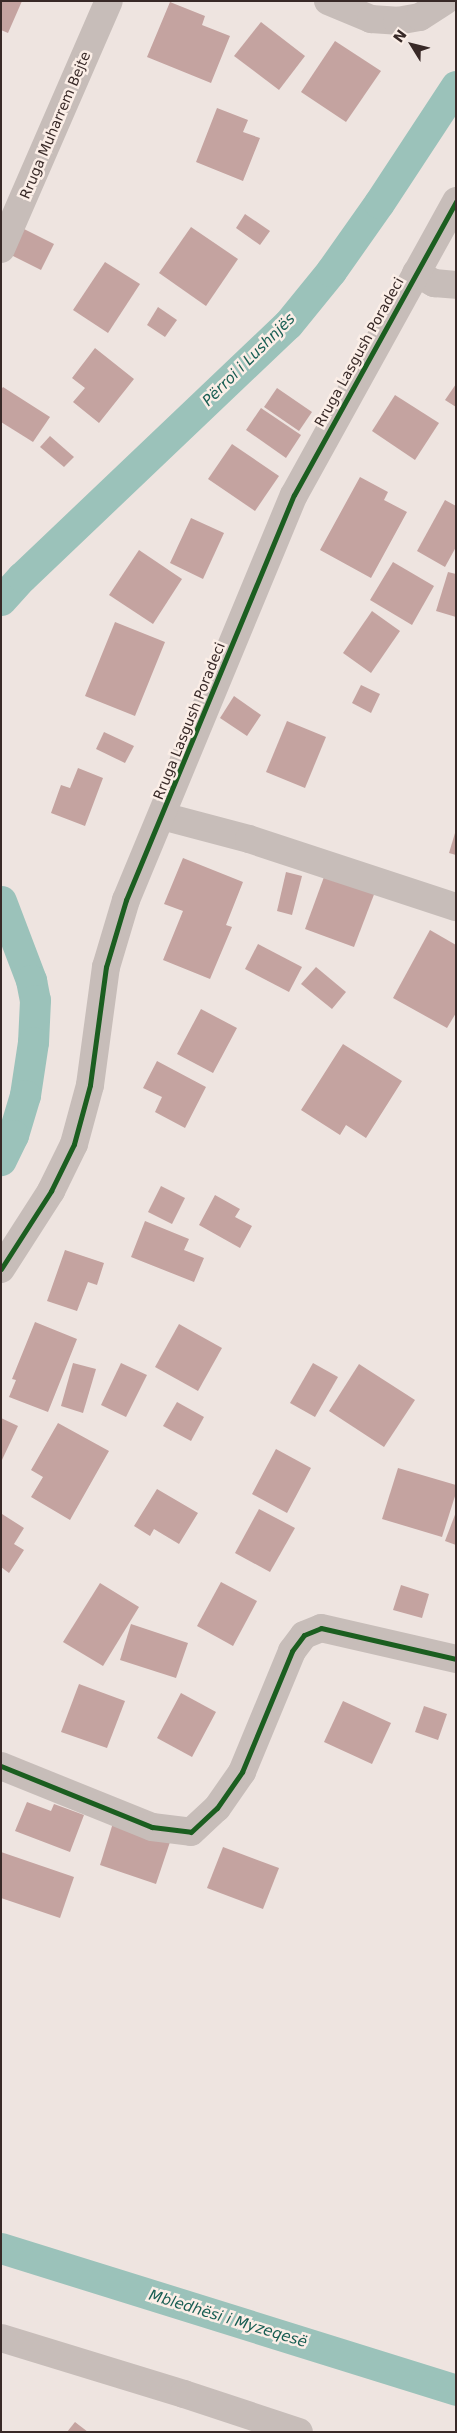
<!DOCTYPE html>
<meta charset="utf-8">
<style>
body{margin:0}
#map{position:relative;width:457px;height:2433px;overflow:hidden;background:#eee4e0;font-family:"DejaVu Sans",sans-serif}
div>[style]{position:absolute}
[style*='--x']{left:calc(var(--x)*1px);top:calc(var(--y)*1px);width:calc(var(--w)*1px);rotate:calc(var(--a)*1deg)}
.canal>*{height:31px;margin:-15.5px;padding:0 15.5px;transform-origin:15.5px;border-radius:15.5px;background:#9bc2ba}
.building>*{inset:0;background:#c4a3a0}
.street>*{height:28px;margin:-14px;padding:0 14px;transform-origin:14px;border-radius:14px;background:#c7bdb9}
.cycleway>*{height:5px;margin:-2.5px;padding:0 2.5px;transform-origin:2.5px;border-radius:2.5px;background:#1b5e20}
span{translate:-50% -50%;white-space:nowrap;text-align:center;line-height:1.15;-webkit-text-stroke:5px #fbeee7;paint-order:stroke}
.street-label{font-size:14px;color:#382927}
.water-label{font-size:15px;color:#195e53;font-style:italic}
.frame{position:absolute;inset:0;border:2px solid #382927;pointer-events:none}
.north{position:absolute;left:387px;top:20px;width:50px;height:50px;-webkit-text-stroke:4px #fbeee7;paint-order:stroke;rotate:306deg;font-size:14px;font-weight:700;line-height:20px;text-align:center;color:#382927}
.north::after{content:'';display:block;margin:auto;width:18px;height:22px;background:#382927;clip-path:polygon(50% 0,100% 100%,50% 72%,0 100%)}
</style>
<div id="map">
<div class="canal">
<div style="--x:1;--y:600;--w:31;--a:-48"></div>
<div style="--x:22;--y:577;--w:367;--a:-43.6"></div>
<div style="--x:288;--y:324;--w:68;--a:-50.9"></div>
<div style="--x:331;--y:271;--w:83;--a:-54.8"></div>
<div style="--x:379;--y:203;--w:140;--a:-56.7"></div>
<div style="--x:1;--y:901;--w:85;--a:69.2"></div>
<div style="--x:31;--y:980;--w:20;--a:79"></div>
<div style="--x:35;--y:1000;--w:42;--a:92.7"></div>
<div style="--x:33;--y:1042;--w:54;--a:98.6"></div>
<div style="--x:25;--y:1095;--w:42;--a:106.7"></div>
<div style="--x:13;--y:1135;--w:28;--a:116"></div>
<div style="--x:1;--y:2248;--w:477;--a:17.3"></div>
</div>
<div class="building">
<div style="clip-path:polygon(1px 1px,22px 1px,8px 33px,1px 30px)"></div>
<div style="clip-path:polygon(170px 2px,205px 16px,202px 25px,230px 36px,211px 83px,147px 57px)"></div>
<div style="clip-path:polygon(261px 22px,305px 56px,279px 90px,234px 56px)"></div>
<div style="clip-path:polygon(335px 41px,381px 71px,346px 122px,301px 92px)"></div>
<div style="clip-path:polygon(217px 108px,248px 120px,243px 132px,260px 138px,243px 181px,196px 162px)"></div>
<div style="clip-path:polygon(245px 214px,270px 231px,260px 245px,236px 228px)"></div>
<div style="clip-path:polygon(191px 227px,238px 259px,206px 306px,159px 273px)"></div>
<div style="clip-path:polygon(22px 228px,54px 244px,41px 270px,9px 254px)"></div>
<div style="clip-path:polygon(105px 262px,140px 284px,108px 333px,73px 310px)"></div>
<div style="clip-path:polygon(158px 307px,177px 320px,165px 337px,147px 325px)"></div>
<div style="clip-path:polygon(95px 348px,134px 379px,99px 423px,73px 402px,85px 388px,72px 378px)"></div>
<div style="clip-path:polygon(456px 384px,456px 407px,445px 400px)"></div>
<div style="clip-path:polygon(3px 387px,50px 417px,33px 442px,1px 422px,1px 390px)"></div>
<div style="clip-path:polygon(277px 388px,312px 412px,299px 431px,264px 407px)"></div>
<div style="clip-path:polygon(395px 395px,439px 423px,415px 460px,372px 431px)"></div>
<div style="clip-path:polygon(261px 408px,301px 435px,286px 458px,246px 430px)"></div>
<div style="clip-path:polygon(50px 436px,74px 457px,64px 467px,40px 447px)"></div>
<div style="clip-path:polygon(232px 444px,279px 476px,255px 511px,208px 479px)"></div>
<div style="clip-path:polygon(360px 477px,388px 492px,384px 500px,407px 512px,371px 578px,320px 550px)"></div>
<div style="clip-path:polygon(445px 500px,456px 506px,456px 547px,445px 567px,417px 551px)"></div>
<div style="clip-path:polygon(191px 518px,224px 533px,203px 579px,170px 563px)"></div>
<div style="clip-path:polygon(139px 550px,182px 579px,153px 624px,109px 595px)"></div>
<div style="clip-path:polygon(393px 562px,434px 586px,412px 625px,370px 600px)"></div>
<div style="clip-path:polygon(448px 572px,456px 574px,456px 617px,436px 611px)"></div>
<div style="clip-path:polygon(372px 611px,400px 631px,371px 673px,343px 653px)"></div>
<div style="clip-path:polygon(115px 622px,165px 642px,135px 716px,85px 696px)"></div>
<div style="clip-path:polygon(361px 685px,380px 694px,371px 713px,352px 703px)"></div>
<div style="clip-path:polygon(234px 696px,261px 715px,247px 736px,220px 718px)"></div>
<div style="clip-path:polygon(287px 721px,326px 737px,305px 788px,266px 772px)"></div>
<div style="clip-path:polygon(104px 732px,134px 746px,125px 763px,96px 749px)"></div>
<div style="clip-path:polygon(78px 768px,103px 778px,85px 826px,51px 813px,61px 785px,70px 788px)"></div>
<div style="clip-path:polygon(455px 833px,456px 833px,456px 855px,449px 853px)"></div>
<div style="clip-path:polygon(183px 858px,243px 882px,226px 925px,232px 927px,210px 979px,163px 960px,183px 911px,164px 904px)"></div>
<div style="clip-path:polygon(328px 866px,378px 884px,354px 947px,305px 929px)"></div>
<div style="clip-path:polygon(286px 872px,302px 876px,292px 915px,277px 911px)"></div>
<div style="clip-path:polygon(430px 930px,456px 945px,456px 1013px,447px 1028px,393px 998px)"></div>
<div style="clip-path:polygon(258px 944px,302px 967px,289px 992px,245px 969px)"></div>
<div style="clip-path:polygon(316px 967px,346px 992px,332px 1009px,301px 984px)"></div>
<div style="clip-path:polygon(201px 1009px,237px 1028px,213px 1073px,177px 1054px)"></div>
<div style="clip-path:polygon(343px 1044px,402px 1081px,366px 1138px,346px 1125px,340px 1135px,301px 1110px)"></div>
<div style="clip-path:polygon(157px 1061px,206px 1087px,185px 1128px,155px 1112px,162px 1097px,143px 1088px)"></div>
<div style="clip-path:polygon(161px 1186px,185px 1198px,172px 1224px,148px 1212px)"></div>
<div style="clip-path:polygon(215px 1195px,240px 1209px,235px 1217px,252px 1226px,240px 1248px,199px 1225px)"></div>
<div style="clip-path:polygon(145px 1221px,189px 1239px,184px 1250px,204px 1258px,194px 1282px,131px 1257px)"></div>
<div style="clip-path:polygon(65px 1250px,104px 1263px,97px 1285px,88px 1282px,77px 1311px,47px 1301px)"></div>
<div style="clip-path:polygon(35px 1322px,77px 1339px,48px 1412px,9px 1397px,16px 1380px,12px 1379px)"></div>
<div style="clip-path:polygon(179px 1324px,222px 1348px,198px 1391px,155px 1367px)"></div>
<div style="clip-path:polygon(73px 1363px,96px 1369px,83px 1413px,61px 1406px)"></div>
<div style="clip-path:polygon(121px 1363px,147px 1375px,126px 1417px,101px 1405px)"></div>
<div style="clip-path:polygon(313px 1363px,338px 1377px,315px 1417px,290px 1403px)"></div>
<div style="clip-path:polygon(359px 1364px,415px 1400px,384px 1447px,329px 1411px)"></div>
<div style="clip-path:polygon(177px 1402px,204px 1417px,191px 1441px,163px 1426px)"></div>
<div style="clip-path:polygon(1px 1418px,18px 1426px,1px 1462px)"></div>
<div style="clip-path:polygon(58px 1423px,109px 1451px,70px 1520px,31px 1497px,43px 1477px,31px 1470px)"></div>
<div style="clip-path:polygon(276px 1449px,311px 1468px,287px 1513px,252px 1494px)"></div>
<div style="clip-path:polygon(398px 1468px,456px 1485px,456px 1493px,442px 1537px,382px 1519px)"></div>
<div style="clip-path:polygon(157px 1489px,198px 1513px,179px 1544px,154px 1529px,150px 1536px,134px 1526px)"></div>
<div style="clip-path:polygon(259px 1509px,295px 1528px,270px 1572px,235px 1553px)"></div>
<div style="clip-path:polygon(456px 1512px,456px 1545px,445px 1541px)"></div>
<div style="clip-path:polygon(2px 1514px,24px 1528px,14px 1544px,24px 1550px,9px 1573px,1px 1567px)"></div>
<div style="clip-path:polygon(221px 1582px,257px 1601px,233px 1646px,197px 1626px)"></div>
<div style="clip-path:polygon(100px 1583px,139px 1607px,103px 1666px,63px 1642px)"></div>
<div style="clip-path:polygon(401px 1585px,429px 1594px,422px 1618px,393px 1610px)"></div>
<div style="clip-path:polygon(131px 1624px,188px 1643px,176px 1678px,120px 1660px)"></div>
<div style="clip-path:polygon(79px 1684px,125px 1701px,107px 1748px,61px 1732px)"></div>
<div style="clip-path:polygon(181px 1693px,216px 1712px,192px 1757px,157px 1738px)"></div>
<div style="clip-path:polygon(343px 1701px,391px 1723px,372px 1764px,324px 1742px)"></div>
<div style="clip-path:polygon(424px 1706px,447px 1714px,438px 1740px,415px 1732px)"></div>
<div style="clip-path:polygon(27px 1802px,51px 1811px,54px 1804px,84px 1815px,70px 1852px,15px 1831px)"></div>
<div style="clip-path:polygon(113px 1823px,170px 1842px,156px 1884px,100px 1865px)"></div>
<div style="clip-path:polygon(223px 1847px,279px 1868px,263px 1909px,207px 1888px)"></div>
<div style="clip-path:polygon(1px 1852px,74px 1877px,60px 1918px,1px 1898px)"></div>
<div style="clip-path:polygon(75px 2422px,88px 2432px,67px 2432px)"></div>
</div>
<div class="street">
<div style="--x:328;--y:1;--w:47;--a:22.7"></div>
<div style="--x:371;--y:19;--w:26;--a:4"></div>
<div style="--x:397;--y:21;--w:23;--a:-10"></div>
<div style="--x:420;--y:17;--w:30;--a:-33"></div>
<div style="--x:1;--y:249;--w:270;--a:-66.5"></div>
<div style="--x:416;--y:273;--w:21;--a:29"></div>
<div style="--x:434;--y:283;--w:22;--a:5"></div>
<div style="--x:162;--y:816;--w:90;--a:14.8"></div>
<div style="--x:249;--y:839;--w:218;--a:18.2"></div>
<div style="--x:1;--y:1269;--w:93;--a:-57.3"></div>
<div style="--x:51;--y:1191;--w:52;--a:-63.9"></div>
<div style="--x:74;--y:1144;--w:61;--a:-74.8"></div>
<div style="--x:90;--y:1085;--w:119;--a:-82.3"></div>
<div style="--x:106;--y:967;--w:70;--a:-73.4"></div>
<div style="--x:126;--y:900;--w:438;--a:-67.5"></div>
<div style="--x:294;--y:495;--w:336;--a:-61.1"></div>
<div style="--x:1;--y:1766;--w:163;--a:22"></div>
<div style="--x:152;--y:1827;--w:39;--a:7"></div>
<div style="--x:191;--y:1832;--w:35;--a:-43"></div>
<div style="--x:217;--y:1808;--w:44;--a:-55.2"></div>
<div style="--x:242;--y:1772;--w:131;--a:-67.5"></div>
<div style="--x:292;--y:1651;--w:20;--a:-53"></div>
<div style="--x:304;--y:1635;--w:18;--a:-22"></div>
<div style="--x:321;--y:1628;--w:139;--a:12.9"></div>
<div style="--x:1;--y:2338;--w:191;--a:17"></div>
<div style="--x:184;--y:2394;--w:121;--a:18.3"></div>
</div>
<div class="cycleway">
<div style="--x:1;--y:1269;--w:93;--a:-57.3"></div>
<div style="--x:51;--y:1191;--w:52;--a:-63.9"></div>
<div style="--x:74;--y:1144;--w:61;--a:-74.8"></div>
<div style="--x:90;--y:1085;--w:119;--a:-82.3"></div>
<div style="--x:106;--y:967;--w:70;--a:-73.4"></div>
<div style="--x:126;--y:900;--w:438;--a:-67.5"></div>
<div style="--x:294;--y:495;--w:336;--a:-61.1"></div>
<div style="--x:1;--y:1766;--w:163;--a:22"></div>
<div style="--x:152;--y:1827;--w:39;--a:7"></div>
<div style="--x:191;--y:1832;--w:35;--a:-43"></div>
<div style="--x:217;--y:1808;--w:44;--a:-55.2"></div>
<div style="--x:242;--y:1772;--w:131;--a:-67.5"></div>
<div style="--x:292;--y:1651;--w:20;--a:-53"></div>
<div style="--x:304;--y:1635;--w:18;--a:-22"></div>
<div style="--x:321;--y:1628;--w:139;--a:12.9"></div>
</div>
<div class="street-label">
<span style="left:55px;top:125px;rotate:-67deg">Rruga Muharrem Bejte</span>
<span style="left:359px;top:352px;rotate:-61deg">Rruga Lasgush Poradeci</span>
<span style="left:189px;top:721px;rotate:-68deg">Rruga Lasgush Poradeci</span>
</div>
<div class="water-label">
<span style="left:249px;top:360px;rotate:-45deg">Përroi i Lushnjës</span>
<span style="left:228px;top:2319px;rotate:17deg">Mbledhësi i Myzeqesë</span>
</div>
<div class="frame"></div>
<div class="north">N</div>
</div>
